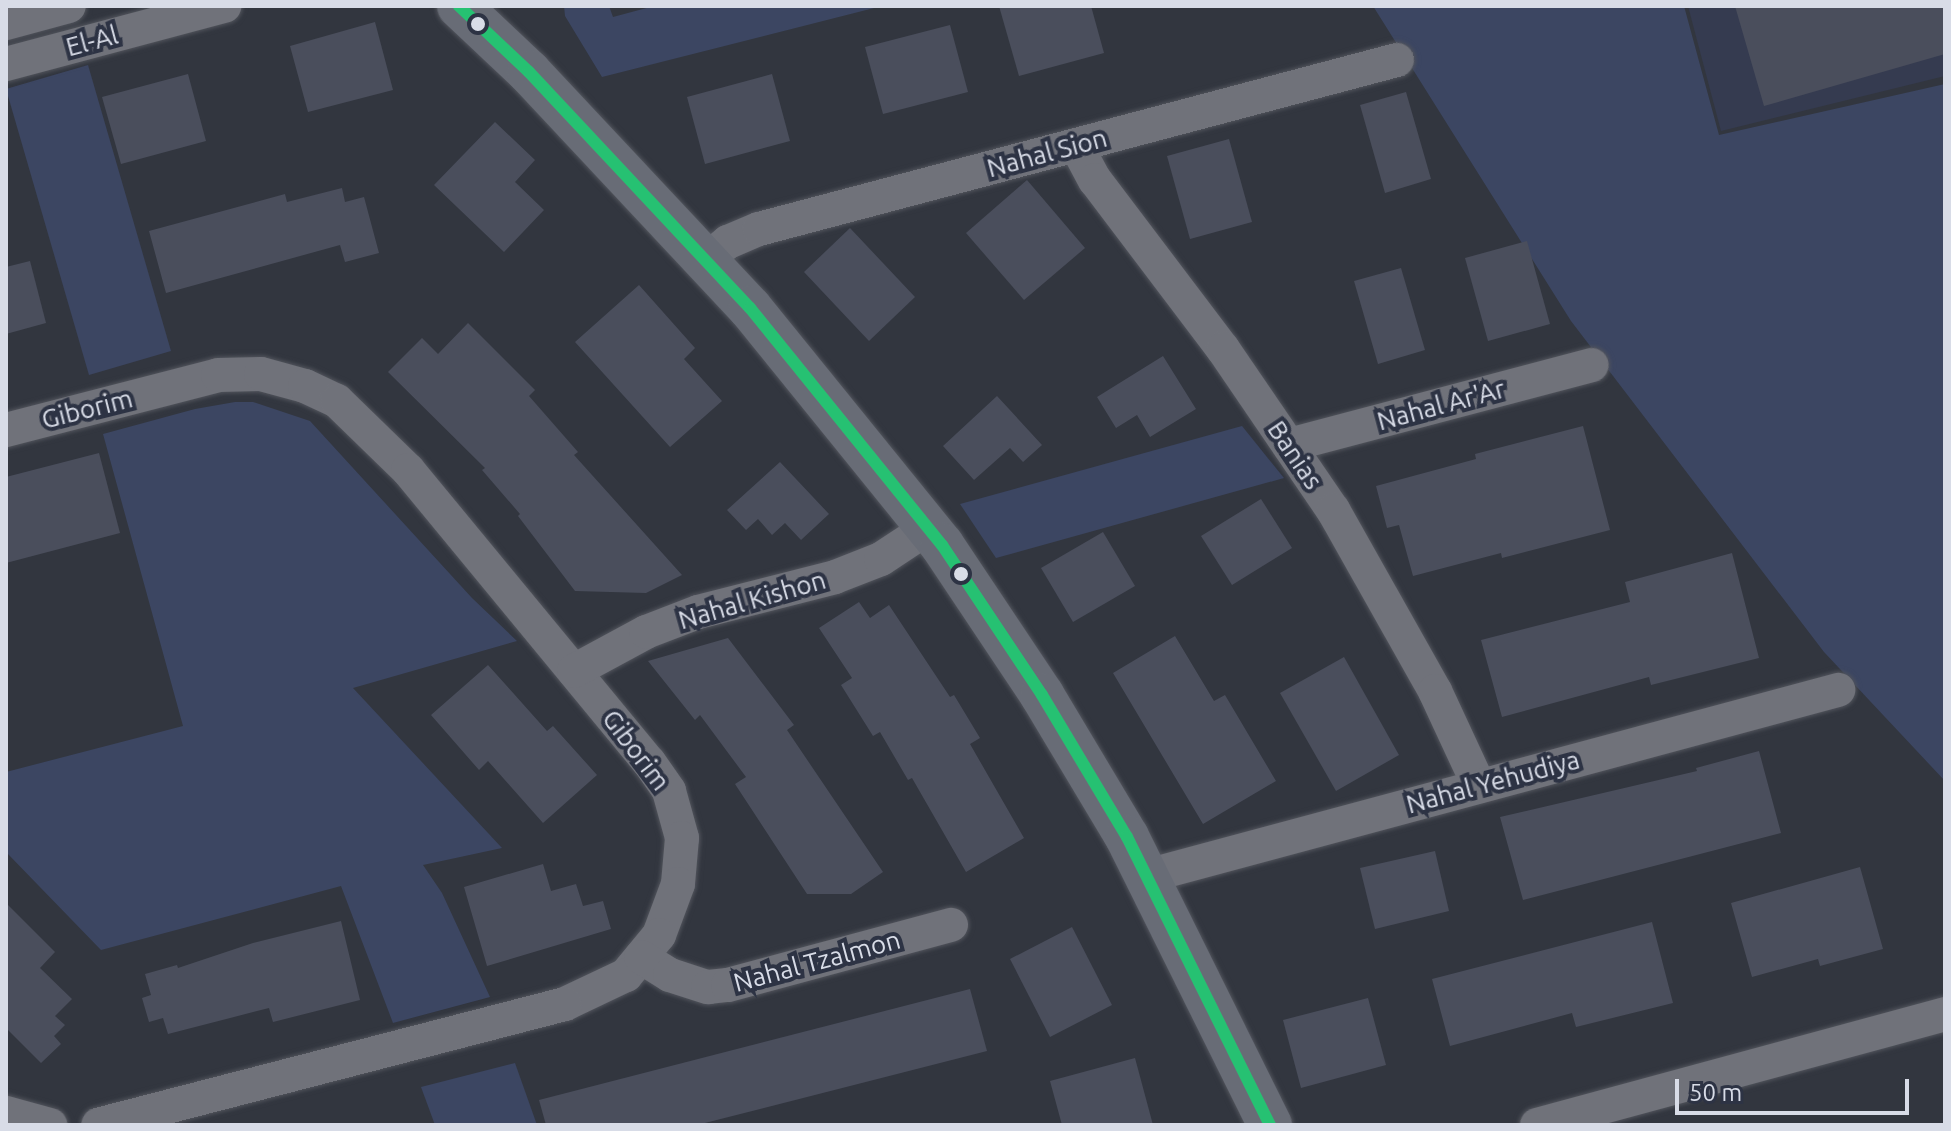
<!DOCTYPE html>
<style>
body{margin:0}
#map{position:relative;width:1951px;height:1131px;overflow:hidden;background:#32363f;font-family:Ubuntu,sans-serif}
div>[style]{position:absolute}
[style*='--x']{left:calc(var(--x)*1px);top:calc(var(--y)*1px);width:calc(var(--w)*1px);rotate:calc(var(--a)*1deg)}
.built>*{inset:0;background:#353b50}
.green>*{inset:0;background:#3c4662}
.building>*{inset:0;background:#4a4e5c}
.roads{filter:drop-shadow(0 0 2px #51545c) drop-shadow(0 0 2px #51545c)}
.street>*{height:34px;margin:-17px;padding:0 17px;transform-origin:17px;border-radius:17px;background:#70727a}
.secondary>*{height:44px;margin:-22px;padding:0 22px;transform-origin:22px;border-radius:22px;background:#686c76}
.bus-1>*{height:12px;margin:-6px;padding:0 6px;transform-origin:6px;border-radius:6px;background:#26c172}
.dots>*{width:22px;height:22px;translate:-50% -50%;box-sizing:border-box;border:4px solid #2d3344;border-radius:50%}
span{translate:-50% -50%;white-space:nowrap;text-align:center;line-height:1.15;-webkit-text-stroke:8px #2d3344;paint-order:stroke}
.street-label{font-size:26px;color:#d8dce7}
.frame{position:absolute;inset:0;border:8px solid #d8dce7;pointer-events:none}
.scale{position:absolute;left:1675px;top:1079px;width:234px;height:36px;box-sizing:border-box;border:4px solid #d8dce7;border-top:0;padding-left:10px;font-size:24px;line-height:28px;white-space:nowrap;color:#d8dce7;-webkit-text-stroke:6px #2d3344;paint-order:stroke}
</style>
<div id="map">
<div class="built">
<div style="clip-path:polygon(1688px 6px,1945px 6px,1945px 76px,1721px 131px)"></div>
</div>
<div class="green">
<div style="clip-path:polygon(564px 6px,609px 6px,613px 17px,654px 6px,882px 6px,602px 77px,565px 16px)"></div>
<div style="clip-path:polygon(1373px 6px,1684px 6px,1719px 135px,1945px 84px,1945px 781px,1824px 652px,1571px 321px)"></div>
<div style="clip-path:polygon(88px 65px,171px 351px,89px 375px,6px 89px)"></div>
<div style="clip-path:polygon(235px 402px,253px 402px,310px 421px,472px 598px,517px 641px,353px 688px,502px 848px,423px 865px,442px 893px,490px 997px,393px 1023px,341px 886px,101px 950px,6px 852px,6px 772px,183px 726px,103px 434px,195px 409px)"></div>
<div style="clip-path:polygon(1242px 426px,1284px 478px,996px 558px,960px 504px)"></div>
<div style="clip-path:polygon(515px 1063px,537px 1125px,435px 1125px,421px 1087px)"></div>
</div>
<div class="building">
<div style="clip-path:polygon(999px 6px,1091px 6px,1104px 53px,1019px 76px)"></div>
<div style="clip-path:polygon(1735px 6px,1945px 6px,1945px 54px,1764px 106px)"></div>
<div style="clip-path:polygon(375px 22px,393px 90px,308px 112px,290px 46px)"></div>
<div style="clip-path:polygon(950px 25px,968px 92px,883px 114px,865px 47px)"></div>
<div style="clip-path:polygon(188px 74px,206px 141px,121px 164px,102px 97px)"></div>
<div style="clip-path:polygon(772px 74px,790px 141px,705px 164px,687px 97px)"></div>
<div style="clip-path:polygon(1406px 92px,1431px 179px,1385px 193px,1360px 105px)"></div>
<div style="clip-path:polygon(495px 122px,535px 160px,515px 182px,544px 210px,504px 252px,434px 185px)"></div>
<div style="clip-path:polygon(1229px 139px,1252px 222px,1190px 239px,1167px 156px)"></div>
<div style="clip-path:polygon(1027px 180px,1085px 248px,1024px 300px,966px 233px)"></div>
<div style="clip-path:polygon(342px 188px,345px 202px,364px 197px,379px 253px,345px 262px,340px 245px,166px 293px,149px 231px,285px 194px,287px 202px)"></div>
<div style="clip-path:polygon(850px 228px,915px 297px,869px 341px,804px 272px)"></div>
<div style="clip-path:polygon(1527px 241px,1550px 324px,1488px 341px,1465px 258px)"></div>
<div style="clip-path:polygon(30px 261px,46px 323px,6px 334px,6px 267px)"></div>
<div style="clip-path:polygon(1401px 268px,1425px 350px,1378px 364px,1354px 281px)"></div>
<div style="clip-path:polygon(639px 285px,695px 348px,684px 359px,722px 401px,670px 447px,575px 342px)"></div>
<div style="clip-path:polygon(468px 323px,535px 390px,529px 396px,578px 452px,574px 455px,682px 575px,646px 593px,575px 591px,518px 516px,520px 514px,482px 470px,485px 468px,388px 372px,422px 338px,438px 354px)"></div>
<div style="clip-path:polygon(1163px 356px,1196px 409px,1150px 437px,1137px 415px,1116px 428px,1097px 397px)"></div>
<div style="clip-path:polygon(997px 396px,1042px 445px,1023px 462px,1010px 448px,974px 480px,943px 446px)"></div>
<div style="clip-path:polygon(1583px 426px,1610px 530px,1502px 558px,1501px 553px,1413px 576px,1399px 525px,1387px 528px,1376px 486px,1476px 459px,1475px 454px)"></div>
<div style="clip-path:polygon(99px 453px,120px 533px,6px 563px,6px 477px)"></div>
<div style="clip-path:polygon(780px 462px,829px 514px,801px 540px,785px 523px,772px 535px,758px 519px,746px 530px,727px 510px)"></div>
<div style="clip-path:polygon(1261px 499px,1292px 548px,1232px 585px,1201px 536px)"></div>
<div style="clip-path:polygon(1103px 532px,1135px 586px,1073px 622px,1041px 568px)"></div>
<div style="clip-path:polygon(1732px 553px,1759px 658px,1651px 685px,1649px 677px,1502px 717px,1481px 640px,1630px 602px,1625px 582px)"></div>
<div style="clip-path:polygon(859px 602px,870px 618px,889px 605px,950px 697px,954px 695px,980px 738px,970px 744px,1024px 838px,966px 872px,912px 778px,908px 780px,880px 732px,873px 736px,841px 685px,852px 678px,819px 628px)"></div>
<div style="clip-path:polygon(1175px 636px,1214px 701px,1225px 695px,1276px 781px,1203px 824px,1113px 673px)"></div>
<div style="clip-path:polygon(728px 638px,794px 725px,787px 730px,883px 872px,851px 894px,807px 894px,735px 784px,746px 777px,700px 715px,695px 720px,648px 661px)"></div>
<div style="clip-path:polygon(1344px 657px,1399px 755px,1336px 791px,1280px 693px)"></div>
<div style="clip-path:polygon(488px 665px,547px 731px,553px 726px,597px 775px,543px 823px,488px 761px,479px 770px,431px 715px)"></div>
<div style="clip-path:polygon(1759px 751px,1781px 833px,1523px 900px,1500px 817px,1697px 771px,1696px 768px)"></div>
<div style="clip-path:polygon(1435px 851px,1449px 911px,1375px 929px,1360px 868px)"></div>
<div style="clip-path:polygon(543px 864px,551px 891px,576px 884px,583px 906px,603px 901px,611px 929px,487px 966px,464px 887px)"></div>
<div style="clip-path:polygon(1860px 867px,1883px 949px,1820px 966px,1818px 959px,1752px 977px,1731px 903px)"></div>
<div style="clip-path:polygon(6px 903px,55px 952px,40px 968px,72px 999px,55px 1016px,65px 1025px,54px 1036px,61px 1044px,41px 1063px,6px 1028px)"></div>
<div style="clip-path:polygon(341px 921px,360px 1000px,273px 1022px,269px 1008px,168px 1034px,163px 1018px,149px 1022px,142px 998px,151px 995px,145px 974px,177px 965px,178px 968px,253px 943px)"></div>
<div style="clip-path:polygon(1652px 922px,1673px 1003px,1576px 1027px,1572px 1013px,1450px 1046px,1432px 979px)"></div>
<div style="clip-path:polygon(1072px 927px,1112px 1005px,1050px 1037px,1010px 959px)"></div>
<div style="clip-path:polygon(970px 989px,987px 1051px,697px 1125px,546px 1125px,539px 1100px)"></div>
<div style="clip-path:polygon(1368px 998px,1386px 1065px,1301px 1088px,1283px 1020px)"></div>
<div style="clip-path:polygon(1135px 1058px,1153px 1125px,1062px 1125px,1050px 1081px)"></div>
</div>
<div class="roads">
<div class="street">
<div style="--x:6;--y:23;--w:65;--a:-15.1"></div>
<div style="--x:6;--y:64;--w:226;--a:-14.9"></div>
<div style="--x:1076;--y:145;--w:40;--a:62"></div>
<div style="--x:1095;--y:180;--w:212;--a:52.9"></div>
<div style="--x:1223;--y:349;--w:195;--a:55.7"></div>
<div style="--x:1333;--y:510;--w:208;--a:60.6"></div>
<div style="--x:1435;--y:691;--w:105;--a:65.1"></div>
<div style="--x:705;--y:261;--w:30;--a:-40"></div>
<div style="--x:728;--y:242;--w:34;--a:-23"></div>
<div style="--x:759;--y:229;--w:660;--a:-14.84"></div>
<div style="--x:6;--y:430;--w:219;--a:-14.5"></div>
<div style="--x:218;--y:375;--w:43;--a:-1.3"></div>
<div style="--x:261;--y:374;--w:46;--a:15.3"></div>
<div style="--x:305;--y:386;--w:35;--a:25"></div>
<div style="--x:337;--y:401;--w:99;--a:44.2"></div>
<div style="--x:408;--y:470;--w:379;--a:50.5"></div>
<div style="--x:649;--y:762;--w:35;--a:55"></div>
<div style="--x:669;--y:791;--w:49;--a:74.5"></div>
<div style="--x:682;--y:838;--w:46;--a:95"></div>
<div style="--x:678;--y:884;--w:54;--a:110.4"></div>
<div style="--x:659;--y:935;--w:52;--a:129.5"></div>
<div style="--x:626;--y:975;--w:68;--a:154.6"></div>
<div style="--x:565;--y:1004;--w:482;--a:165.5"></div>
<div style="--x:1289;--y:445;--w:313;--a:-14.8"></div>
<div style="--x:574;--y:671;--w:82;--a:-28.4"></div>
<div style="--x:646;--y:632;--w:56;--a:-21"></div>
<div style="--x:698;--y:612;--w:141;--a:-14.3"></div>
<div style="--x:835;--y:577;--w:49;--a:-21.4"></div>
<div style="--x:881;--y:559;--w:56;--a:-33.4"></div>
<div style="--x:1147;--y:876;--w:716;--a:-15.07"></div>
<div style="--x:641;--y:957;--w:34;--a:32"></div>
<div style="--x:670;--y:975;--w:40;--a:18"></div>
<div style="--x:708;--y:987;--w:20;--a:-6"></div>
<div style="--x:728;--y:985;--w:231;--a:-15.1"></div>
<div style="--x:6;--y:1113;--w:46;--a:15.3"></div>
<div style="--x:1537;--y:1125;--w:423;--a:-15.2"></div>
</div>
<div class="secondary">
<div style="--x:459;--y:6;--w:96;--a:43.3"></div>
<div style="--x:529;--y:72;--w:323;--a:46.9"></div>
<div style="--x:750;--y:308;--w:305;--a:51"></div>
<div style="--x:942;--y:545;--w:180;--a:56.3"></div>
<div style="--x:1042;--y:695;--w:165;--a:59.1"></div>
<div style="--x:1127;--y:837;--w:322;--a:63.6"></div>
</div>
</div>
<div class="bus-1">
<div style="--x:459;--y:6;--w:96;--a:43.3"></div>
<div style="--x:529;--y:72;--w:323;--a:46.9"></div>
<div style="--x:750;--y:308;--w:305;--a:51"></div>
<div style="--x:942;--y:545;--w:180;--a:56.3"></div>
<div style="--x:1042;--y:695;--w:165;--a:59.1"></div>
<div style="--x:1127;--y:837;--w:322;--a:63.6"></div>
</div>
<div class="dots">
<div style="left:478px;top:24px;background:#d8dce7"></div>
<div style="left:961px;top:574px;background:#d8dce7"></div>
</div>
<div class="street-label">
<span style="left:92px;top:41px;rotate:-15deg">El-Al</span>
<span style="left:1047px;top:153px;rotate:-15deg">Nahal Sion</span>
<span style="left:1441px;top:405px;rotate:-15deg">Nahal Ar'Ar</span>
<span style="left:87px;top:409px;rotate:-14deg">Giborim</span>
<span style="left:1295px;top:455px;rotate:56deg">Banias</span>
<span style="left:752px;top:600px;rotate:-16deg">Nahal Kishon</span>
<span style="left:636px;top:750px;rotate:53deg">Giborim</span>
<span style="left:1493px;top:782px;rotate:-15deg">Nahal Yehudiya</span>
<span style="left:817px;top:961px;rotate:-15deg">Nahal Tzalmon</span>
</div>
<div class="frame"></div>
<div class="scale">50 m</div>
</div>
